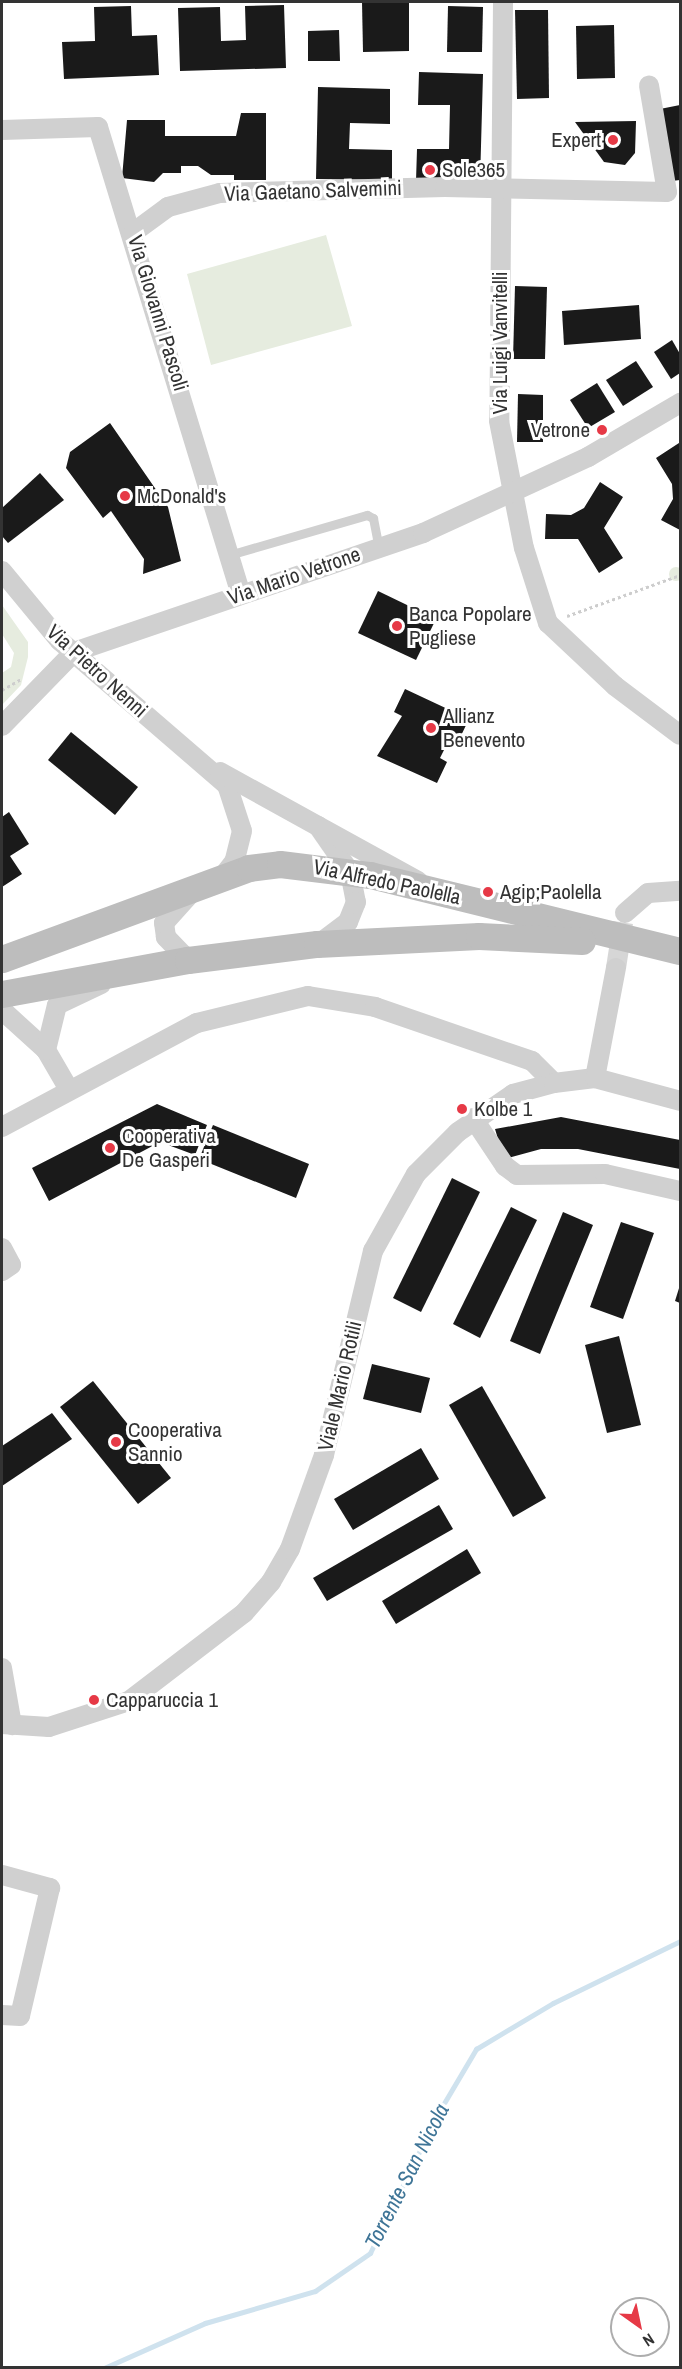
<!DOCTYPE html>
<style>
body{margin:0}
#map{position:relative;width:682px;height:2369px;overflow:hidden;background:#fff;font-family:"Archivo Narrow",sans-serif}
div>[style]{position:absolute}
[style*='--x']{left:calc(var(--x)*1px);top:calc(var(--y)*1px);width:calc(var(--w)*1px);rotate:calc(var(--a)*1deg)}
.green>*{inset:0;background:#e6ecdf}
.round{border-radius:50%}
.stream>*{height:5px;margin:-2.5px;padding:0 2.5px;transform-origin:2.5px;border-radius:2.5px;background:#cfe2ee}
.building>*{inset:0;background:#1a1a1a}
.minor-tunnel>*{height:20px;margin-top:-10px;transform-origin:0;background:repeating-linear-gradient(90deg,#d6d6d6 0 20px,transparent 0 30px)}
.path>*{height:3px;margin-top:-1.5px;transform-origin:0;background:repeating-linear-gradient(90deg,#cdcdcd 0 3px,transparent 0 6px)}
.service>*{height:9px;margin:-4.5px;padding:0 4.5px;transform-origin:4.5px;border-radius:4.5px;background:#d0d0d0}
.minor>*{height:20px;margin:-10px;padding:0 10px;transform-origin:10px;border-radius:10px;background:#d0d0d0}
.secondary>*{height:27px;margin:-13.5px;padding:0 13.5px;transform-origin:13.5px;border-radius:13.5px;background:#bdbdbd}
.dots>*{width:16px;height:16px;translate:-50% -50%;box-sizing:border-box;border:3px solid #fff;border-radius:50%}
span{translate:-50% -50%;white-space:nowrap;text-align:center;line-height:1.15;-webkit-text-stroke:6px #fff;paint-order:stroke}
.poi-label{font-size:21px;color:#333}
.right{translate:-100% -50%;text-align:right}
.left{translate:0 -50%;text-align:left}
.street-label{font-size:21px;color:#333}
.water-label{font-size:22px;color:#3f7597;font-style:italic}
.frame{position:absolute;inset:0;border:3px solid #333;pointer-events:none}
.north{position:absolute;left:610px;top:2297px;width:60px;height:60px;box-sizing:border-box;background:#fff;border:2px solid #adadad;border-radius:50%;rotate:147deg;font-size:16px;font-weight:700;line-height:24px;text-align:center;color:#333}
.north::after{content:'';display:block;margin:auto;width:21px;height:27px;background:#e63946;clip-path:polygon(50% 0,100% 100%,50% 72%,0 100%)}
</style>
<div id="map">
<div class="green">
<div style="clip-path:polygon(326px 235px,352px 326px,211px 365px,187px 274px)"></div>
<div class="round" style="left:669px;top:567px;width:14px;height:14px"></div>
<div style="clip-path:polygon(2px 605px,28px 642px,28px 657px,21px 685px,2px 705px,2px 673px,11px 667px,14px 653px,2px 634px)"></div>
</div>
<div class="stream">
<div style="--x:104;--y:2368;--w:111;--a:-24"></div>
<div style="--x:205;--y:2323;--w:115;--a:-16.2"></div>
<div style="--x:315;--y:2291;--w:67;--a:-34.6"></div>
<div style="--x:370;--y:2253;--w:153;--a:-64.1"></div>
<div style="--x:437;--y:2115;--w:77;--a:-59.4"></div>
<div style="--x:476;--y:2049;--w:90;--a:-30.9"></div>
<div style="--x:553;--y:2003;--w:141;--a:-26"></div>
</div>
<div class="building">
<div style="clip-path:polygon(362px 2px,409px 2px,409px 51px,363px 52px)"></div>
<div style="clip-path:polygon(284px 5px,286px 68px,180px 71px,178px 8px,220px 7px,221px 41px,246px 40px,245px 6px)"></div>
<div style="clip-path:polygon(131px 6px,132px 36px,157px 35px,159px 75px,64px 79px,62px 42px,95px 41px,94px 7px)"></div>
<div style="clip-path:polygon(448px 6px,483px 7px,482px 52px,447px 52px)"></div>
<div style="clip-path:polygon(515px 10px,548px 10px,549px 98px,517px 99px)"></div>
<div style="clip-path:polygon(614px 25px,615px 78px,577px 79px,576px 26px)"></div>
<div style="clip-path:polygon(339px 30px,340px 61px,308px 61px,308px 31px)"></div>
<div style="clip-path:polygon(419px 72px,483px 74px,480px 182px,416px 181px,417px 149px,449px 149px,450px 105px,418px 105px)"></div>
<div style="clip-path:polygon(318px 87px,390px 89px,390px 124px,350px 123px,349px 149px,392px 150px,392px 180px,316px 179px)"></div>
<div style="clip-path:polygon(680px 105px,680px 180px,672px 181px,660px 109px)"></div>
<div style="clip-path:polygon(241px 113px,266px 113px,266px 180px,234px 180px,234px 175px,211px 175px,198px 166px,181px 166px,181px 173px,163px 173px,154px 182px,122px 178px,127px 120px,165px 120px,165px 136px,236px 136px)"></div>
<div style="clip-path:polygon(636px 121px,635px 153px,625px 165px,604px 162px,575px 122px)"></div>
<div style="clip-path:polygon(515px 286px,547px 287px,545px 359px,513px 359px)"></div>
<div style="clip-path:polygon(639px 305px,641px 339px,564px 345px,562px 311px)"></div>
<div style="clip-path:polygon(672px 340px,680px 354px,680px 373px,671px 379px,654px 352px)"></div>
<div style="clip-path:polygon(636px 361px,653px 387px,623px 406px,606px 380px)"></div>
<div style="clip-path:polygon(597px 383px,615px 412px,588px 428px,570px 400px)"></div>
<div style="clip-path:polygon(518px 394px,543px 395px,543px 442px,517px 442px)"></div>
<div style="clip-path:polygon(110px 423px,168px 507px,181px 561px,143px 574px,144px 559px,111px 511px,103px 518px,66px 468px,70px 452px)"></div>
<div style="clip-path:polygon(679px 443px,680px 446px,680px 530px,661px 520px,673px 499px,672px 484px,656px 458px)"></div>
<div style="clip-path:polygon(40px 473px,64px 500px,8px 543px,2px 536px,2px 508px)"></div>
<div style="clip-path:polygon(600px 482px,623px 497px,604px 528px,623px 558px,599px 573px,578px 539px,545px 539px,546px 514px,571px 515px,584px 508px)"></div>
<div style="clip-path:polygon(378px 591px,436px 619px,416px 660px,358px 633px)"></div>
<div style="clip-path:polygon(405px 689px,469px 719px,457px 744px,449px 740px,440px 758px,447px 762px,437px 783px,377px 756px,402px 716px,394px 712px)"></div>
<div style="clip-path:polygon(71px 732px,138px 787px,115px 815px,48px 760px)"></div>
<div style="clip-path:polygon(9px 812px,29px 844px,10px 856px,22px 874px,2px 887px,2px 817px)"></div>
<div style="clip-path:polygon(157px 1104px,207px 1125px,195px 1155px,160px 1142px,49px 1201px,32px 1168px)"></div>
<div style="clip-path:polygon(561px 1117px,680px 1140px,680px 1169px,578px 1149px,541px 1149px,504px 1159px,495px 1129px)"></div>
<div style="clip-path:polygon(213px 1125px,309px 1164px,296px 1198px,199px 1159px)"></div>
<div style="clip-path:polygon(452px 1178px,480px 1192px,421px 1312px,393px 1298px)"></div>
<div style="clip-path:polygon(511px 1207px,537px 1220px,480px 1338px,453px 1324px)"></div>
<div style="clip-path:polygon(563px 1212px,593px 1225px,540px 1354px,510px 1341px)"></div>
<div style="clip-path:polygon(621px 1222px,654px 1233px,623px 1319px,590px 1307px)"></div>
<div style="clip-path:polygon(680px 1285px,680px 1303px,675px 1301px)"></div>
<div style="clip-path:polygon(619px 1336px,641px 1425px,607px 1433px,585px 1345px)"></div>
<div style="clip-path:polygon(372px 1364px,430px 1378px,421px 1413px,363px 1399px)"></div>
<div style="clip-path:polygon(93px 1381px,171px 1478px,138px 1504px,60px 1407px)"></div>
<div style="clip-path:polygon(482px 1386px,546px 1498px,513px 1517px,449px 1405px)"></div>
<div style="clip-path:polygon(52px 1413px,72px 1439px,2px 1486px,2px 1446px)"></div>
<div style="clip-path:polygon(421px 1448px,439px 1479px,353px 1530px,334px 1499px)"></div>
<div style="clip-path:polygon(439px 1505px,453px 1529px,327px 1601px,313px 1578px)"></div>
<div style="clip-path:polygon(467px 1549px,481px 1573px,396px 1624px,382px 1601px)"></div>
</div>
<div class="minor-tunnel">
<div style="--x:616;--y:968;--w:46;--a:-81.2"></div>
</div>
<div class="path">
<div style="--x:567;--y:616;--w:120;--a:-19.9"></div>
<div style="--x:2;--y:690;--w:22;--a:-30"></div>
</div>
<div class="service">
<div style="--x:229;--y:555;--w:144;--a:-16.2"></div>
<div style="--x:367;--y:515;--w:7;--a:27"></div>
<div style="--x:373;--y:518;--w:31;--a:79"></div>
</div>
<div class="minor">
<div style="--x:503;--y:2;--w:419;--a:90.5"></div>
<div style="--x:499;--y:421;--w:129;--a:78.9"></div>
<div style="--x:524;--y:548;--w:79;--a:72.3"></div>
<div style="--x:548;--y:623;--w:92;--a:43.2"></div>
<div style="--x:615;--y:686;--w:81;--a:37"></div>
<div style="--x:2;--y:130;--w:96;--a:-1.8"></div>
<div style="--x:98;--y:127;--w:488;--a:73"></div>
<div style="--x:134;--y:232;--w:42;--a:-36.3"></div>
<div style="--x:168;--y:207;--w:54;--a:-15.1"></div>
<div style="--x:220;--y:193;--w:225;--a:-1.5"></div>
<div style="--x:445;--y:187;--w:222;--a:1.3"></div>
<div style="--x:667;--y:192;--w:108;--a:-99.6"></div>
<div style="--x:2;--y:571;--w:91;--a:50.4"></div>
<div style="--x:60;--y:641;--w:221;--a:40.8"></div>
<div style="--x:227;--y:785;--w:48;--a:71.9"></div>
<div style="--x:242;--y:831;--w:32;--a:104"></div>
<div style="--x:234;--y:862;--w:23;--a:128"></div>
<div style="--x:2;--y:726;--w:103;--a:-45.8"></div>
<div style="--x:74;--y:652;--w:369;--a:-18.8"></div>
<div style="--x:423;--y:533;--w:182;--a:-24.7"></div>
<div style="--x:588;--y:457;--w:107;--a:-30.4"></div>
<div style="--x:220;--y:772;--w:112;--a:28.9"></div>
<div style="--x:318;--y:826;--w:56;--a:55.2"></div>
<div style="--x:350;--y:872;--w:31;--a:79"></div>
<div style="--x:356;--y:902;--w:22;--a:112"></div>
<div style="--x:348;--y:922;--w:35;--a:143"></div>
<div style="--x:318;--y:826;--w:114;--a:28.8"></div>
<div style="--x:625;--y:913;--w:30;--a:-41"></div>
<div style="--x:648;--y:893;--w:32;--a:-4"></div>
<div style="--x:188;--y:960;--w:32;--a:-134"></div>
<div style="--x:166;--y:937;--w:14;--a:-98"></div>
<div style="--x:164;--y:923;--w:40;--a:-48"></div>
<div style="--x:2;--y:1010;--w:59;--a:42.3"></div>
<div style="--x:46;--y:1050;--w:44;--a:59.9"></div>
<div style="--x:46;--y:1050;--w:46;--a:-76.3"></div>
<div style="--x:57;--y:1005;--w:49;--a:-25.5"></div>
<div style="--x:595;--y:1078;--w:112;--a:-79.2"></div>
<div style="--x:473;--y:1118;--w:58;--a:56.3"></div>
<div style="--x:505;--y:1166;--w:15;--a:37"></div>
<div style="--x:517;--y:1175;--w:88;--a:-0.7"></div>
<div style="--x:605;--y:1174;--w:77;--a:12.8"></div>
<div style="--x:2;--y:1127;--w:221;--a:-28.1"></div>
<div style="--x:197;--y:1023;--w:114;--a:-13.7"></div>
<div style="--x:308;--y:996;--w:68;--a:9.3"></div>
<div style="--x:375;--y:1007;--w:166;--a:19"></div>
<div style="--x:532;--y:1061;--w:31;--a:45"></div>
<div style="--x:2;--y:1248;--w:19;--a:62"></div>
<div style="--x:11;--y:1265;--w:11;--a:146"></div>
<div style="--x:2;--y:1668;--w:58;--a:80"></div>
<div style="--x:2;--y:1724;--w:47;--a:3.7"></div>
<div style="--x:49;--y:1727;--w:84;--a:-18"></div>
<div style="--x:129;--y:1701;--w:145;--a:-37.4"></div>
<div style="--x:244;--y:1613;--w:41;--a:-48.9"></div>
<div style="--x:271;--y:1582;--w:38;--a:-60"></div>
<div style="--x:290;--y:1549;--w:100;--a:-70.1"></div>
<div style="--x:324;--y:1455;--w:210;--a:-76.5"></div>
<div style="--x:373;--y:1251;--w:88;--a:-60.8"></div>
<div style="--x:416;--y:1174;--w:59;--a:-45"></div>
<div style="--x:458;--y:1132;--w:67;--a:-34.6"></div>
<div style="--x:513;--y:1094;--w:42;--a:-15"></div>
<div style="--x:554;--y:1083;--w:41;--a:-7"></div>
<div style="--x:595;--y:1078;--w:88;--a:15.1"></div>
<div style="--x:2;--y:1875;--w:50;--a:15.2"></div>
<div style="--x:50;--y:1888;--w:131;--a:103.2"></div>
<div style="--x:20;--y:2016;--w:18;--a:-177"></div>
</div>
<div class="secondary">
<div style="--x:2;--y:959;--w:263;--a:-20.2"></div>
<div style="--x:249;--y:868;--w:31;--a:-7"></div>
<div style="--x:280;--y:864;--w:91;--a:7"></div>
<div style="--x:370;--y:875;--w:319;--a:13.8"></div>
<div style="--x:2;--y:994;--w:189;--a:-10.4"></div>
<div style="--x:188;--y:960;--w:130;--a:-7.1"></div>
<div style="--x:317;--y:944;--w:162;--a:-2.8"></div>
<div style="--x:479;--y:936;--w:103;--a:2.8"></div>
</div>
<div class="dots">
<div style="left:613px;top:140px;background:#e63946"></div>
<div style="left:430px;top:170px;background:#e63946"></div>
<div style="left:602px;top:430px;background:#e63946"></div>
<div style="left:125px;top:496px;background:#e63946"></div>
<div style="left:397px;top:626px;background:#e63946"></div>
<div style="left:431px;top:728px;background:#e63946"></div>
<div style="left:488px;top:892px;background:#e63946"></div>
<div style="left:462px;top:1109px;background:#e63946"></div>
<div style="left:110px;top:1148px;background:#e63946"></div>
<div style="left:116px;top:1442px;background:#e63946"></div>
<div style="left:94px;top:1700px;background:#e63946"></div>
</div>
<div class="poi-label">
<span class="right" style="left:601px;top:140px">Expert</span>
<span class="left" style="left:442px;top:170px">Sole365</span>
<span class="right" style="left:590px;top:430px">Vetrone</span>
<span class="left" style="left:137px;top:496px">McDonald's</span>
<span class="left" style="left:409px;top:626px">Banca Popolare<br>Pugliese</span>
<span class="left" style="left:443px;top:728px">Allianz<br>Benevento</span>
<span class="left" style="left:500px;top:892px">Agip;Paolella</span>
<span class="left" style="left:474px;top:1109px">Kolbe 1</span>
<span class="left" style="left:122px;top:1148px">Cooperativa<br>De Gasperi</span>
<span class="left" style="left:128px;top:1442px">Cooperativa<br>Sannio</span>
<span class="left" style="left:106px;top:1700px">Capparuccia 1</span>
</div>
<div class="street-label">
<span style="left:313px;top:191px;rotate:-2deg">Via Gaetano Salvemini</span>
<span style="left:158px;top:313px;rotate:73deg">Via Giovanni Pascoli</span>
<span style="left:500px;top:343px;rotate:-90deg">Via Luigi Vanvitelli</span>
<span style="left:294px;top:576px;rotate:-19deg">Via Mario Vetrone</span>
<span style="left:97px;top:671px;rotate:42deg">Via Pietro Nenni</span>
<span style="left:387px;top:882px;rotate:12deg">Via Alfredo Paolella</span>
<span style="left:340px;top:1386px;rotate:-77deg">Viale Mario Rotili</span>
</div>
<div class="water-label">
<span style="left:407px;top:2176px;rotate:-63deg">Torrente San Nicola</span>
</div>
<div class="frame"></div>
<div class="north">N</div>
</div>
